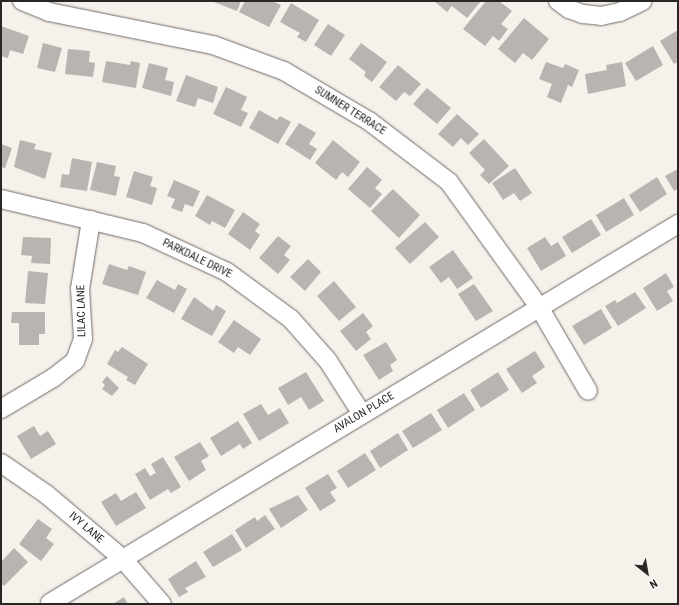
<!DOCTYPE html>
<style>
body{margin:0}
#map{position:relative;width:679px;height:605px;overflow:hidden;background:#f7f1ec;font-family:"Roboto Condensed",sans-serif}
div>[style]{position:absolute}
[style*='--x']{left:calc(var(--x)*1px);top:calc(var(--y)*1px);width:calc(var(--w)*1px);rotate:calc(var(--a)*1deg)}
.building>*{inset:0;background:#b9b4b0}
.roads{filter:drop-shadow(0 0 1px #6f6a66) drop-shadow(0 0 1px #6f6a66)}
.minor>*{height:18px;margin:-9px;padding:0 9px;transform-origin:9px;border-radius:9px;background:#fff}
span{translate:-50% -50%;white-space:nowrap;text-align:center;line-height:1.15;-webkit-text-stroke:3.5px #fff;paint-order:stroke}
.street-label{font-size:11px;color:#292725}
.frame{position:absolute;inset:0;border:2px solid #292725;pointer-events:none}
.north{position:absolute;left:627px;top:553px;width:40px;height:40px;-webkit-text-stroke:3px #fff;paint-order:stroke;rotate:149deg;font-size:11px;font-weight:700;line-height:16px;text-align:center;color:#292725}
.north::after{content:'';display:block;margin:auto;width:14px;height:18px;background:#292725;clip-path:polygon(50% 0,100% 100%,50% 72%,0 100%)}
</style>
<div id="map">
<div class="building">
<div style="clip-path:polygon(211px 1px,241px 1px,237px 11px)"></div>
<div style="clip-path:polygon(245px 1px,272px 1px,281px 5px,269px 27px,239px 12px)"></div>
<div style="clip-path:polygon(434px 1px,481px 1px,467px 18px,452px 6px,447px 12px)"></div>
<div style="clip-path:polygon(486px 1px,499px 1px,512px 11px,501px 24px,508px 29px,499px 41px,493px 36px,485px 46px,463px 29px)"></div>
<div style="clip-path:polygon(291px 3px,319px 20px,306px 42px,297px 37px,300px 33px,280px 22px)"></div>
<div style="clip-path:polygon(524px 18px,549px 39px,532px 60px,523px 53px,515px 63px,498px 49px)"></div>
<div style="clip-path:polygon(328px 24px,345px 35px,331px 56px,314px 45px)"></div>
<div style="clip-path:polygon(1px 26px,29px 36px,23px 54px,10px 50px,8px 58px,1px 56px)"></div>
<div style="clip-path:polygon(678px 30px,678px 62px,674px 64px,660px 41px)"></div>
<div style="clip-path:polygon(43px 43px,62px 48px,55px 72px,37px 68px)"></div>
<div style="clip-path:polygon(361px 43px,387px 62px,372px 82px,364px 76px,366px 72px,349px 59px)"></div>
<div style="clip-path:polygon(653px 46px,663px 65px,636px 81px,625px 63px)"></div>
<div style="clip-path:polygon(68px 49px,90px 51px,89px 62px,95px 63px,93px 77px,65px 74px)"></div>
<div style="clip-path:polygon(106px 61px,130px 65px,131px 61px,140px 63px,136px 88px,102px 82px)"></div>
<div style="clip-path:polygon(546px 62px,563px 68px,565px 64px,579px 70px,572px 87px,568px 85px,561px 103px,547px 97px,552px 84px,539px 79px)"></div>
<div style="clip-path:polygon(622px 62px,626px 86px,588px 94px,585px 74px,607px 70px,606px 65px)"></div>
<div style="clip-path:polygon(149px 63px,168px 68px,165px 80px,174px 82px,171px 96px,142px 88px)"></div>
<div style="clip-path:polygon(398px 65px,421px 84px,410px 96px,404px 92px,396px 101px,379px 87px)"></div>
<div style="clip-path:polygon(186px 75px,218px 87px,213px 103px,198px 98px,195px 107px,176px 101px)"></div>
<div style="clip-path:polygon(226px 87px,247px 97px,241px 110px,248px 113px,241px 127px,213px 114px)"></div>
<div style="clip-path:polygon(427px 88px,451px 108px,437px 124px,413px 104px)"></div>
<div style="clip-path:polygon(259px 110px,277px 120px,280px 116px,291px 122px,278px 144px,249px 128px)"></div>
<div style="clip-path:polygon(457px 114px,479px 134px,468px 145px,461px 138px,453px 147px,438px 134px)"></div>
<div style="clip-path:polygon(299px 123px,316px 133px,309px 144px,317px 149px,310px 160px,285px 144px)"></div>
<div style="clip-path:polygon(484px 139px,509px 166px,489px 184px,480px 175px,485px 170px,469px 153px)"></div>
<div style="clip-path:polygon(20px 140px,36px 144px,34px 149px,52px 153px,45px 179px,14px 167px)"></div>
<div style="clip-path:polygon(333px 140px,360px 162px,348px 177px,342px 172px,336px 180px,315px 163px)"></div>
<div style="clip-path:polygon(1px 144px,12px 148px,5px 168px,1px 167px)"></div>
<div style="clip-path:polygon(72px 158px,92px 162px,87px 191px,60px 187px,62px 174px,69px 175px)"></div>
<div style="clip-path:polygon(97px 162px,116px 166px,114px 176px,120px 177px,116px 196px,90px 190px)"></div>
<div style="clip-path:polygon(367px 167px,382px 180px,375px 188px,382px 194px,370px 208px,348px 189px)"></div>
<div style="clip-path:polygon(515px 168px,532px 193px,520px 201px,514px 193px,503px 200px,492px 183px)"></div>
<div style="clip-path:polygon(678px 169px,678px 189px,674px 191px,665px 176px)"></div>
<div style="clip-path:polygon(134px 171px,153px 177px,150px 186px,157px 188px,152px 205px,126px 197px)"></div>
<div style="clip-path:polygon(657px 177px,667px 194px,640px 212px,629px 195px)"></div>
<div style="clip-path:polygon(174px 180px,200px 191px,193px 207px,185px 204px,182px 212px,171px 208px,175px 199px,167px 196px)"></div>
<div style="clip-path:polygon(393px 189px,420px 215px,399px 238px,371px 211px)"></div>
<div style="clip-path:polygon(207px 195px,235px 210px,225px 228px,212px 221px,210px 225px,195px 216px)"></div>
<div style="clip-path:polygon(624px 198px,634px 215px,606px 232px,596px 215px)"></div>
<div style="clip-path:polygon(243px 212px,260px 224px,255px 231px,260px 235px,250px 250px,228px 234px)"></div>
<div style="clip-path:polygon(591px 219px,601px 235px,572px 253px,562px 237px)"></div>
<div style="clip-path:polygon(425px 222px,439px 237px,410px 264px,395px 248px)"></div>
<div style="clip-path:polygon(278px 236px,291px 246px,284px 255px,290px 260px,278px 274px,259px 258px)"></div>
<div style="clip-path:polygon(23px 237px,51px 238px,50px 264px,31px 263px,32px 256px,21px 255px)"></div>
<div style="clip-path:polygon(545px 237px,551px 246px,558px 242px,566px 256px,541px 271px,527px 248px)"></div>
<div style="clip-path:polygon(453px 250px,473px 278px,457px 289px,449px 277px,441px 283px,429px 267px)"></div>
<div style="clip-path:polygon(308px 259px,321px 272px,305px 291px,290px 277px)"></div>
<div style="clip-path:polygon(109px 264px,127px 270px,129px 266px,146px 272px,138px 295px,102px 284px)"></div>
<div style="clip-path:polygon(28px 271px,48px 273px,45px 304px,25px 303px)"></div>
<div style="clip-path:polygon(666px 273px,674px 287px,667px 291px,673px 301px,657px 311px,643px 288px)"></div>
<div style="clip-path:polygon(157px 280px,175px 290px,178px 284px,187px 289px,174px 313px,146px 298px)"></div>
<div style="clip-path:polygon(334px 281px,356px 307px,339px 321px,317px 296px)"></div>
<div style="clip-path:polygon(474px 284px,493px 311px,476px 321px,458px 294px)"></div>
<div style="clip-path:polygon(635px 292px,646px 308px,618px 326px,605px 306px,615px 300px,617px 303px)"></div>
<div style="clip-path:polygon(194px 297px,213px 311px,216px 305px,226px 311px,212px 336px,181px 319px)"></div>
<div style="clip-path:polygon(601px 309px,612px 328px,584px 345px,572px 326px)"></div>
<div style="clip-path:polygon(12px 312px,45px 312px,45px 334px,39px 334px,39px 345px,19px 345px,19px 323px,11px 323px)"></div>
<div style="clip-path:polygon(363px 313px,373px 326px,366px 332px,371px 339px,356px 351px,340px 331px)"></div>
<div style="clip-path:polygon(234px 320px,261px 339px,250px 355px,238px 347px,234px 353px,218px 342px)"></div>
<div style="clip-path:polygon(386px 342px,397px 360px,390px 365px,393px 371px,379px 380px,363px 355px)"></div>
<div style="clip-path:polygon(122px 347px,148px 364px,135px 385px,126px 380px,128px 377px,107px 364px,115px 350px,118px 352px)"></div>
<div style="clip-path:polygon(535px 351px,545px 367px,532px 376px,537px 383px,522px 393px,506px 369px)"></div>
<div style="clip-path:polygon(306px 372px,324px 401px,309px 410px,301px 397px,288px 405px,278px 388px)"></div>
<div style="clip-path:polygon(498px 372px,509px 390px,481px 408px,470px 390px)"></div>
<div style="clip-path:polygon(107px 376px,119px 388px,112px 396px,102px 389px,105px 385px,102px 382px)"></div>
<div style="clip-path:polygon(464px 393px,475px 410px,448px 428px,437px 410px)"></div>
<div style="clip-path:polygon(261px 404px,268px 415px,280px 408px,289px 423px,259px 441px,243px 414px)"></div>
<div style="clip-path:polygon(431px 413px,442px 430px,413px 448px,402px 431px)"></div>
<div style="clip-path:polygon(238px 421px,252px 443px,243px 449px,240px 444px,221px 456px,210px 438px)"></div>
<div style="clip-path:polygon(34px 426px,40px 436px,48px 431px,56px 444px,31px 459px,17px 436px)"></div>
<div style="clip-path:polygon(398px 433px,408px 450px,380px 468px,370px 451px)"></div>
<div style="clip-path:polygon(200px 442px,209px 456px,201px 461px,206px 470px,189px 481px,174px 457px)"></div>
<div style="clip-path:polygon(365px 453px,376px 470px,348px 488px,337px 471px)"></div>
<div style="clip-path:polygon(163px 457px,181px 487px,171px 493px,168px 489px,150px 500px,135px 474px,145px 468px,150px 476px,156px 473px,151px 464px)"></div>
<div style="clip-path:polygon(328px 474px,337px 488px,330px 492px,336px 501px,320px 511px,305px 488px)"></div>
<div style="clip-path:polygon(136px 492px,146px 508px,116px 526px,101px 502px,116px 493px,121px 501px)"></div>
<div style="clip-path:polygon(298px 495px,308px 510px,281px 528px,269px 509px)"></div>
<div style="clip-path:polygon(265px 515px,275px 529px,246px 548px,235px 530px,255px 517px,257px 521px)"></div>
<div style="clip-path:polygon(38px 519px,52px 529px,46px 538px,54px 544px,41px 561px,19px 544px)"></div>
<div style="clip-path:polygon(232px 534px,242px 550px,213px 567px,203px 552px)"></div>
<div style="clip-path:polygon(14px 548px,28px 562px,4px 586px,1px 584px,1px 562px)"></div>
<div style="clip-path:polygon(196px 561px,206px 577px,185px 588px,188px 592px,179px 597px,168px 579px)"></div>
<div style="clip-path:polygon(124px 597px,128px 604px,113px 604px)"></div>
</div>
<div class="roads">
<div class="minor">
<div style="--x:22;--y:1;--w:29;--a:22"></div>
<div style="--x:49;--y:12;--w:167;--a:11.4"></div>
<div style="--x:213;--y:45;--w:76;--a:20.1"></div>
<div style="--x:284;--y:71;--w:99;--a:30.5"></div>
<div style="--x:369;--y:121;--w:101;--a:37.3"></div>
<div style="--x:449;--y:182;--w:154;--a:54.2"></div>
<div style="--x:539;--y:307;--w:97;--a:59.7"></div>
<div style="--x:558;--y:1;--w:14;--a:36"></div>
<div style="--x:569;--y:9;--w:15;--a:20"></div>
<div style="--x:583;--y:14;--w:18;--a:6"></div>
<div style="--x:601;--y:16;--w:19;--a:-12"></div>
<div style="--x:620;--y:12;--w:25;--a:-26"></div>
<div style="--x:1;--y:199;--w:146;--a:13.5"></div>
<div style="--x:143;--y:233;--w:93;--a:24.9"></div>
<div style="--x:227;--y:272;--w:79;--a:36.3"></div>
<div style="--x:291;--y:319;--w:56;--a:48.6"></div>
<div style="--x:328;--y:361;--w:63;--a:57.3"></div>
<div style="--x:1;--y:409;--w:61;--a:-30.8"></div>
<div style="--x:53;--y:378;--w:28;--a:-38"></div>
<div style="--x:75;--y:361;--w:23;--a:-70"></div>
<div style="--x:83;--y:339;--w:50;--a:-93.4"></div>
<div style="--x:80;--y:289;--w:70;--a:-80.9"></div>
<div style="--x:1;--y:463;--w:55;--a:34.6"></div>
<div style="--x:46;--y:494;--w:99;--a:40.1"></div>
<div style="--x:122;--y:558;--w:61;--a:49"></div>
<div style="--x:50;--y:603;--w:734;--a:-31.11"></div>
</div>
</div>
<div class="street-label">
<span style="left:350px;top:111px;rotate:32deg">SUMNER TERRACE</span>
<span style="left:197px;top:259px;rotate:26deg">PARKDALE DRIVE</span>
<span style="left:82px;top:311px;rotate:-91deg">LILAC LANE</span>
<span style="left:364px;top:413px;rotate:-31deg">AVALON PLACE</span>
<span style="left:86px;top:528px;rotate:40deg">IVY LANE</span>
</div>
<div class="frame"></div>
<div class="north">N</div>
</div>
